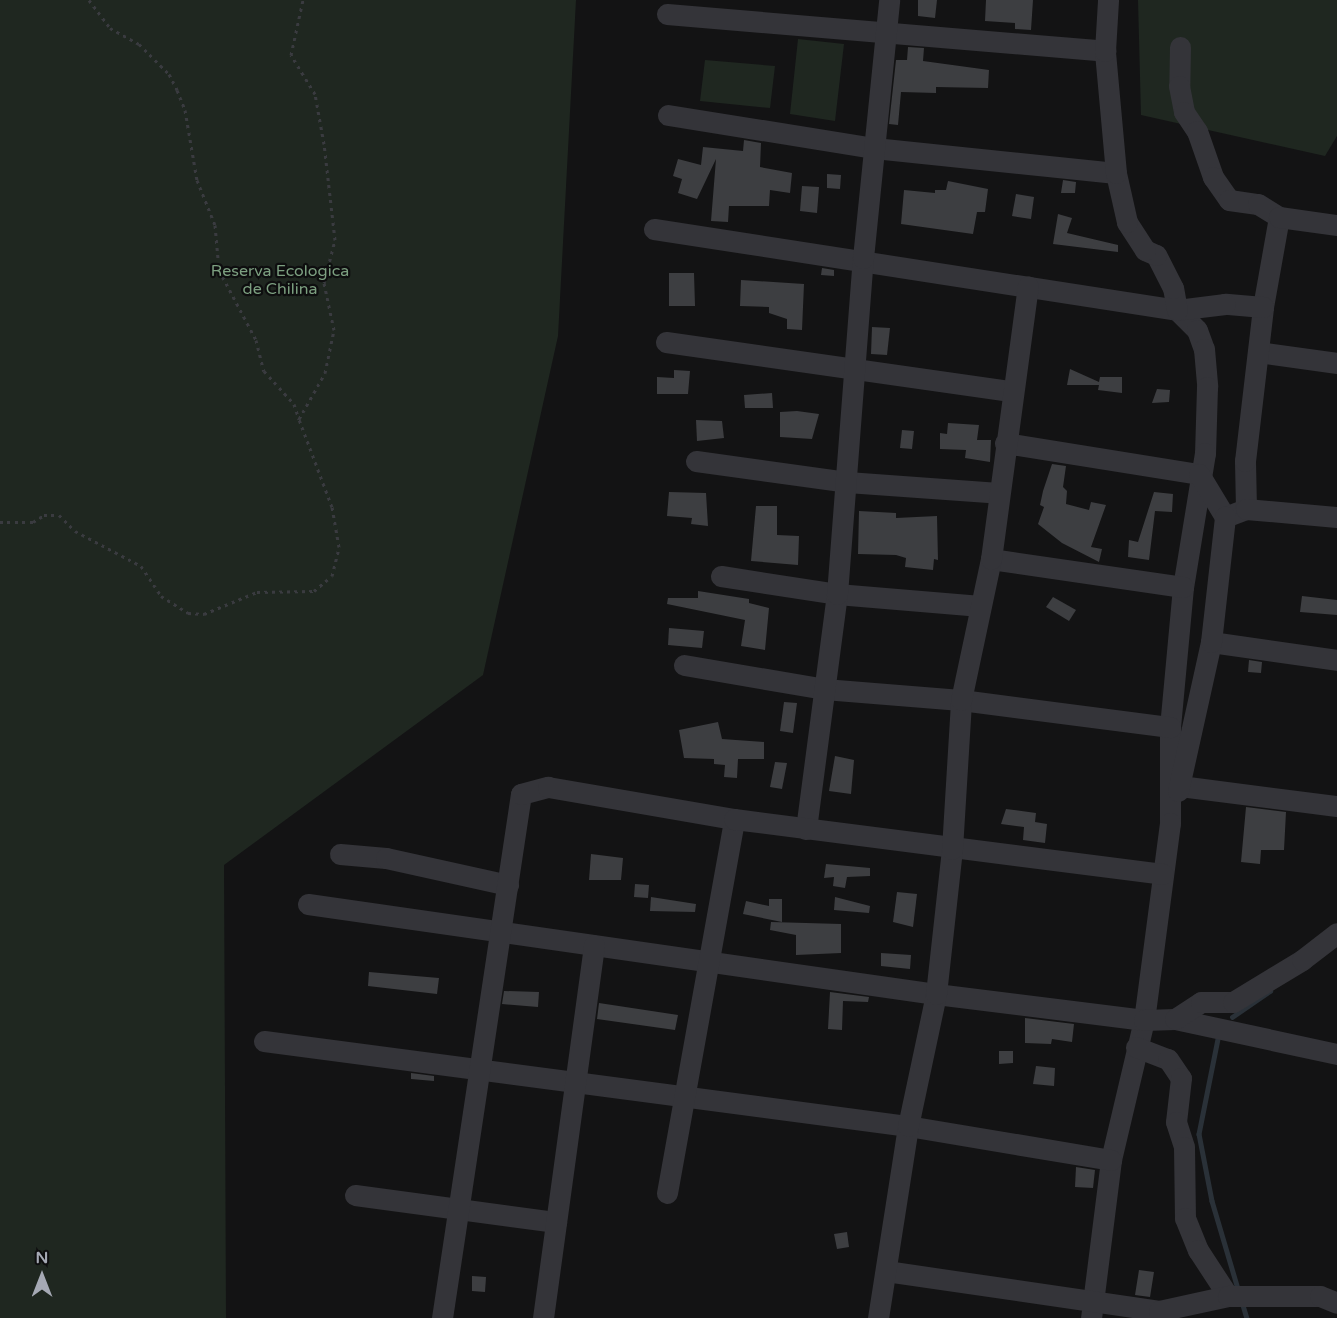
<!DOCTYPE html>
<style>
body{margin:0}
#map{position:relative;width:1337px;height:1318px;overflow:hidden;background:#131314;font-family:"Varela Round",sans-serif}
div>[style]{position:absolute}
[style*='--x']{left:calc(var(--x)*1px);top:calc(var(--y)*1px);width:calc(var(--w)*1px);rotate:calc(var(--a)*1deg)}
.green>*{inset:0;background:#1f2720}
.stream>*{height:4.5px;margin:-2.25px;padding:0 2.25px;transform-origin:2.25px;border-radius:2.25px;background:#2a3138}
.building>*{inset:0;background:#3d3e41}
.path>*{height:3px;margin-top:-1.5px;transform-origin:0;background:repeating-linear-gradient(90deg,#3a3b40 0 3px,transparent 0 7.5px)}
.minor>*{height:21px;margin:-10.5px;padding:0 10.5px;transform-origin:10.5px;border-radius:10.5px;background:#343439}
span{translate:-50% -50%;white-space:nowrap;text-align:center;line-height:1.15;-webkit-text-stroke:4.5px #0e0e0f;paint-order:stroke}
.park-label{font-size:16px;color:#7c9f80}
.north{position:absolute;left:12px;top:1246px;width:60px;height:60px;-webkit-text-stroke:4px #0e0e0f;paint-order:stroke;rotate:0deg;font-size:16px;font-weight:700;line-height:24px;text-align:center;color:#a5a9b4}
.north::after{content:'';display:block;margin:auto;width:21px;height:27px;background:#a5a9b4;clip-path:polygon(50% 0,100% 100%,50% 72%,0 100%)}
</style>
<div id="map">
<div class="green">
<div style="clip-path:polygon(0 0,576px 0,558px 336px,483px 675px,224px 865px,226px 1318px,0 1318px)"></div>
<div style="clip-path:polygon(1138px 0,1337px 0,1337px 136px,1325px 156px,1141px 115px)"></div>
<div style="clip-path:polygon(798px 39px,844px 44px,835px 121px,790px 114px)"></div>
<div style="clip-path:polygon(705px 60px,775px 66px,770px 108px,700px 101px)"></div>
</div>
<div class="stream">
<div style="--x:1232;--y:1017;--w:46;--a:-34.4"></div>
<div style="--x:1219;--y:1034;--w:102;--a:101.3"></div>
<div style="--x:1199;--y:1134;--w:68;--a:79"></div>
<div style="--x:1212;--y:1201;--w:92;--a:73.5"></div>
<div style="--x:1242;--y:1302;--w:17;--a:73"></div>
</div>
<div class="building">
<div style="clip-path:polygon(918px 0,937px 0,935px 18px,918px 16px)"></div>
<div style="clip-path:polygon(986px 0,1033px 0,1031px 30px,1015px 29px,1015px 23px,985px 21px)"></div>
<div style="clip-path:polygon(908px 47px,924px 48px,923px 61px,989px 70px,988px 88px,936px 87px,936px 93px,901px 92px,898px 125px,889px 124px,896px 60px,907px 60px)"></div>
<div style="clip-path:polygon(744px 140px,761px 143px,760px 167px,792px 173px,790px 193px,770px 190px,769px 206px,729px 206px,728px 222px,711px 221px,716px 159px,697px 199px,678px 193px,682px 179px,673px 176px,678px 159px,701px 165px,703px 147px,743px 151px)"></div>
<div style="clip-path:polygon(827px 174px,841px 175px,840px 189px,827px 188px)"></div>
<div style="clip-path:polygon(1063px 180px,1076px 182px,1075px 193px,1061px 193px)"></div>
<div style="clip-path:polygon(948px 181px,988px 189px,985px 212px,977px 212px,973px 234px,901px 224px,904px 190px,935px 193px,935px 190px,946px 190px)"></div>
<div style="clip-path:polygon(802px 186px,819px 187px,817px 213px,800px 211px)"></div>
<div style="clip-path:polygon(1016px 194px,1034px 197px,1031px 219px,1012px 216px)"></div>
<div style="clip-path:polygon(1058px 214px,1072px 218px,1067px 233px,1118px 245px,1118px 252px,1053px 244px)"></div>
<div style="clip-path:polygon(822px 268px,834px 270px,834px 276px,821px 275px)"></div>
<div style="clip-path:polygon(669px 273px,694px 273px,695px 306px,669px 306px)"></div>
<div style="clip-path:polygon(741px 280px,804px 284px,802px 330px,787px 329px,787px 319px,769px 313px,769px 307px,740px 306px)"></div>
<div style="clip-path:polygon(872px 327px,890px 328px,887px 355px,871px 354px)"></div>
<div style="clip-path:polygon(1070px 369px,1099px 382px,1100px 377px,1122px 377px,1122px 393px,1098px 390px,1099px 385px,1067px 385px)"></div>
<div style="clip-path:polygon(674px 370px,690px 371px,688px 394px,657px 394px,657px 377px,674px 378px)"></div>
<div style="clip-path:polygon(1157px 389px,1170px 390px,1169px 402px,1152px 403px)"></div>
<div style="clip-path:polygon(772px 393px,773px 408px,745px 408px,744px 395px)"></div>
<div style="clip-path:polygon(797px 411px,819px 414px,812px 439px,780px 437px,780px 412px)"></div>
<div style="clip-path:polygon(696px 420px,722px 421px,724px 438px,697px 441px)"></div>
<div style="clip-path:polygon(948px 423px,979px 425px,977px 440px,991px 440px,990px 462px,965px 458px,966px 450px,940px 449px,940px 433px,947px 434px)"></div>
<div style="clip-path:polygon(902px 430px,914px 431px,912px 449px,900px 448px)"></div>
<div style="clip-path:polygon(1052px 464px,1066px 466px,1063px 487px,1067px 491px,1066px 504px,1089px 510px,1091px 502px,1106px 505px,1091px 547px,1102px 549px,1099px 562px,1062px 543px,1038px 524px,1044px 507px,1040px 505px,1043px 491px)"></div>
<div style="clip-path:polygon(669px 492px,706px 493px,708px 526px,691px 524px,692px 518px,667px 516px)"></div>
<div style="clip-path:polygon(1154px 492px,1173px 494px,1172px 512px,1155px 511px,1149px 560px,1128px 557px,1129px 540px,1138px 542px)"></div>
<div style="clip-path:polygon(756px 506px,777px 506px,777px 535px,799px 536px,798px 565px,751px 561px)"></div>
<div style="clip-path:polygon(859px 511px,896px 513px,896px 518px,937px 516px,938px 560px,934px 559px,933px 570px,905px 567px,906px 558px,896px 555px,858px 554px)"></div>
<div style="clip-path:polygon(698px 591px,749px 599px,749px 603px,769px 608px,765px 650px,741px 646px,745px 620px,667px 604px,668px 598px,698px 598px)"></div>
<div style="clip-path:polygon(1302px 596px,1337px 600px,1337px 615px,1300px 612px)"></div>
<div style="clip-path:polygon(1053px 597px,1076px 610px,1069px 621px,1046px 607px)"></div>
<div style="clip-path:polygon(669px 628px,704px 631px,702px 648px,668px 645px)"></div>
<div style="clip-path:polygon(1249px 660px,1262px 662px,1261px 673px,1248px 672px)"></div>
<div style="clip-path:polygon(784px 702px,797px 703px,793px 733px,780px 731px)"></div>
<div style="clip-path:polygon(718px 722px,722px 739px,764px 742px,764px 759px,738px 759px,737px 778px,724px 777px,725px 765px,714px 764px,714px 759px,684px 758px,679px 730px)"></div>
<div style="clip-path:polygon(835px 756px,854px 760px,851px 794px,829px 791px)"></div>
<div style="clip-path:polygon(775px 762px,787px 763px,782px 789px,770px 787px)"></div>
<div style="clip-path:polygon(1246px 807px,1286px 812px,1284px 850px,1261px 850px,1260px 864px,1241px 862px)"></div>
<div style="clip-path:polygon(1006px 809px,1036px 813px,1035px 822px,1047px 824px,1045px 843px,1023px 840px,1024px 827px,1001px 824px)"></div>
<div style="clip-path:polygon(591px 854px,623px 858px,621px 880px,589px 880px)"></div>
<div style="clip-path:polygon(826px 864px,870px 868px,870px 876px,847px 877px,845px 888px,833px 886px,834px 877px,824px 878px)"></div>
<div style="clip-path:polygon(635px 884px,649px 885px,648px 898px,634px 897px)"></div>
<div style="clip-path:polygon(897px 892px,917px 894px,913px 927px,893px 922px)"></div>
<div style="clip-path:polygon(651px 897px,696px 904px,695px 912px,650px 911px)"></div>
<div style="clip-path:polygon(835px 897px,870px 906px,869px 913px,834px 910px)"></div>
<div style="clip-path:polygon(769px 899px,782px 899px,782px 922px,743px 914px,746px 901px,769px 906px)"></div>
<div style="clip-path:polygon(771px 922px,841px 924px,841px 953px,796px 955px,796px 935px,770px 930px)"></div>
<div style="clip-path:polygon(881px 953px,911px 955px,910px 969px,881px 966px)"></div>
<div style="clip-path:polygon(369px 972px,439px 978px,437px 994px,368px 986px)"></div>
<div style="clip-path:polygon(504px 991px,539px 992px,538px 1007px,502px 1004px)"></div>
<div style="clip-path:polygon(830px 992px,869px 997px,868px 1002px,843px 1001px,842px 1030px,828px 1029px)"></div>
<div style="clip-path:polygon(599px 1003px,678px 1015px,675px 1030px,597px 1019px)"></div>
<div style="clip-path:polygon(1025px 1018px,1074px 1024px,1072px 1042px,1052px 1039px,1051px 1044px,1025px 1043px)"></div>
<div style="clip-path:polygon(999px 1051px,1013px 1051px,1013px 1063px,999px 1064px)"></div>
<div style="clip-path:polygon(1036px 1066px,1055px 1068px,1054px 1086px,1033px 1084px)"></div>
<div style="clip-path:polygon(411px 1073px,434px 1076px,434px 1081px,411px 1079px)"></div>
<div style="clip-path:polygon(1076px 1167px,1095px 1170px,1093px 1188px,1075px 1187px)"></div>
<div style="clip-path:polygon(847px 1232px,849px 1247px,837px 1249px,834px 1234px)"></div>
<div style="clip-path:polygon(1139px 1270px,1154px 1272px,1150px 1297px,1135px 1295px)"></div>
<div style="clip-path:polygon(472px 1276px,486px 1277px,485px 1292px,472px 1291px)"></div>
</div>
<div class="path">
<div style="--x:89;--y:0;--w:35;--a:53"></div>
<div style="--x:110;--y:28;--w:33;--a:29"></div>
<div style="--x:139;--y:44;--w:42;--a:45"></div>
<div style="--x:169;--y:74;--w:18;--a:63"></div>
<div style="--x:177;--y:90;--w:22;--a:68"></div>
<div style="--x:185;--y:110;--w:71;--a:80.3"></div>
<div style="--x:197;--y:180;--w:48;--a:68.2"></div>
<div style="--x:215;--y:225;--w:45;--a:84.9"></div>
<div style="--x:219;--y:270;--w:79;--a:62.1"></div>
<div style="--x:256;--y:340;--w:32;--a:76"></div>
<div style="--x:264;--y:371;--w:45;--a:47.7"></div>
<div style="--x:294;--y:404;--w:16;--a:72"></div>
<div style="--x:0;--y:522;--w:33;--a:0"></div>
<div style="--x:33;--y:522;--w:13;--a:-32"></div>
<div style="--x:44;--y:515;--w:15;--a:0"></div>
<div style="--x:59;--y:515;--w:23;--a:45"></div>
<div style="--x:75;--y:531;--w:75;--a:27.9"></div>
<div style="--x:141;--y:566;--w:36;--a:56"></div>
<div style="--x:161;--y:596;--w:32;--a:32"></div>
<div style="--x:188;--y:613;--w:16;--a:4"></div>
<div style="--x:204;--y:614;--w:57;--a:-22.5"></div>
<div style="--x:257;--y:592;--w:57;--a:-1"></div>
<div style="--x:314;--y:591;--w:23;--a:-40"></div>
<div style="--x:332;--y:576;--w:30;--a:-76"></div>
<div style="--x:339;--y:547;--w:41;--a:-99.9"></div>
<div style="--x:332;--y:507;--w:94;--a:-110.6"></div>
<div style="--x:299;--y:419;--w:53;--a:-60.5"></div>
<div style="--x:325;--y:373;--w:44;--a:-78.2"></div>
<div style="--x:334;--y:330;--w:48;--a:-102"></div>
<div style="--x:324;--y:283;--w:44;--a:-75.7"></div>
<div style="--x:335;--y:240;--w:97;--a:-96.5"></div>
<div style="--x:324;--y:144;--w:51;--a:-100.2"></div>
<div style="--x:315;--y:94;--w:46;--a:-121.6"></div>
<div style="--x:291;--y:55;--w:56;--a:-77.7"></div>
</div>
<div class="minor">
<div style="--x:667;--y:14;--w:440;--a:4.8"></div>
<div style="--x:1180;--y:47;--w:39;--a:91"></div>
<div style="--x:1179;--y:86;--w:26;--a:79"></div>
<div style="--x:1184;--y:112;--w:23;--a:56"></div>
<div style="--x:1197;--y:131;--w:49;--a:70.8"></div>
<div style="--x:1213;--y:177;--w:28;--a:55"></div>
<div style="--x:1229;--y:200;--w:29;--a:8"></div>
<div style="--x:1258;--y:204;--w:25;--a:32"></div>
<div style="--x:668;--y:115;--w:209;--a:9.1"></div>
<div style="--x:874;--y:148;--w:243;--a:5.9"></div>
<div style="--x:654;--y:229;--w:529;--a:8.8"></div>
<div style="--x:1177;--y:310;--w:28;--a:45"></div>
<div style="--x:1197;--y:330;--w:20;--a:70"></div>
<div style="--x:1204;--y:349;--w:38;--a:85"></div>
<div style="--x:1207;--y:387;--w:66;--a:91.7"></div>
<div style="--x:1205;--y:453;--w:136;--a:99.3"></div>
<div style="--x:1183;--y:587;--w:141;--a:95.3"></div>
<div style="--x:1170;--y:727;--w:96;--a:90"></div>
<div style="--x:1170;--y:823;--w:199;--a:97.5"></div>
<div style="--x:1144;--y:1020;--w:144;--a:103.3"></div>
<div style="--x:1111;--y:1160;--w:159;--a:97.2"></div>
<div style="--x:1263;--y:307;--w:91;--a:-79.9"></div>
<div style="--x:1279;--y:217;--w:59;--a:7.9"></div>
<div style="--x:666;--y:342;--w:348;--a:8.1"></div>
<div style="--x:1258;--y:352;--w:80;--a:7.9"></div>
<div style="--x:1005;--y:443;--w:196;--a:9.1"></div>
<div style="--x:1199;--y:474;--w:50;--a:58.8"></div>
<div style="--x:1225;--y:517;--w:22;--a:-21"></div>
<div style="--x:1246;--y:509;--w:48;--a:-91.2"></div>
<div style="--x:1245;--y:461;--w:155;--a:-83.3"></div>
<div style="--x:1263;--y:307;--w:38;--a:-175"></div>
<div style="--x:1225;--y:304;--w:48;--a:172.9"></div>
<div style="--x:1177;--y:310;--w:22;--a:-100"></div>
<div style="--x:1173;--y:288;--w:37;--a:-117"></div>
<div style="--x:1156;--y:255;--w:12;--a:-156"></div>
<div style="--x:1145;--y:250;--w:33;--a:-123"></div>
<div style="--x:1127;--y:222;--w:50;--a:-102.7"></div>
<div style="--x:1116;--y:173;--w:122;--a:-95.2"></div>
<div style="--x:1105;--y:51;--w:51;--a:-86.6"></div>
<div style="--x:696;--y:461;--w:152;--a:7.9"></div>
<div style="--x:847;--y:482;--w:152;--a:4.1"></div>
<div style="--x:1246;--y:509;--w:91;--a:5"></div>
<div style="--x:991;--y:559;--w:194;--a:8.3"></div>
<div style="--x:721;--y:576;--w:117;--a:8.8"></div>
<div style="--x:837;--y:594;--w:144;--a:4.8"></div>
<div style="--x:1211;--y:642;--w:127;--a:8.1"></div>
<div style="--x:684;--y:665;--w:142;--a:9.7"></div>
<div style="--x:824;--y:689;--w:137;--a:4.6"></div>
<div style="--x:961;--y:700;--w:211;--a:7.4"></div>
<div style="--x:1180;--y:786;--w:158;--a:7.3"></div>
<div style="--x:1178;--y:791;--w:153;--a:-77.5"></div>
<div style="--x:1211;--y:642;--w:126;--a:-83.6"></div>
<div style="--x:806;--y:829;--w:237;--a:-82.5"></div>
<div style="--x:837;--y:594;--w:337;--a:-85.6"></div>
<div style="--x:863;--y:258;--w:259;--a:-84.2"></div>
<div style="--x:340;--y:854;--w:46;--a:5"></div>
<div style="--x:386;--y:858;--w:125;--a:12.5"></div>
<div style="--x:308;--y:904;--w:634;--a:8.16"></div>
<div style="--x:936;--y:994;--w:210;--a:7.1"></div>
<div style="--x:1144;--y:1020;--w:31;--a:-2"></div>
<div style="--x:1175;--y:1019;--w:166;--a:12.2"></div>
<div style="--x:1175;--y:1019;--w:31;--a:-33"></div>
<div style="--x:1201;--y:1002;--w:32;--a:0"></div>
<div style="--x:1233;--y:1002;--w:81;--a:-31.3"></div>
<div style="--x:1302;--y:960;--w:44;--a:-37.6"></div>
<div style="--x:264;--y:1041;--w:650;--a:7.52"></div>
<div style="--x:908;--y:1126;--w:206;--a:9.5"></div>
<div style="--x:1136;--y:1047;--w:34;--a:21"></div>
<div style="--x:1168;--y:1059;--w:23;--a:56"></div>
<div style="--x:1181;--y:1078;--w:44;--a:96.5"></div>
<div style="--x:1176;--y:1122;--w:26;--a:72"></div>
<div style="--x:1184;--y:1147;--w:71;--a:89.2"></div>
<div style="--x:1185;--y:1218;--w:35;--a:68"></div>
<div style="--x:1198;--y:1250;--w:55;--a:56.9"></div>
<div style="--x:667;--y:1193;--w:380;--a:-79.8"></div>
<div style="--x:355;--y:1195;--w:203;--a:7.7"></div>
<div style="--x:886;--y:1271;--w:276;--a:8.3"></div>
<div style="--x:1159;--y:1311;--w:71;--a:-12.3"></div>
<div style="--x:1228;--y:1296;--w:92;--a:0"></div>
<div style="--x:1320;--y:1296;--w:18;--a:22"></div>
<div style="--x:442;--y:1318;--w:530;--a:-81.43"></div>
<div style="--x:521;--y:794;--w:28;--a:-15"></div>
<div style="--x:548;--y:787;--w:189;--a:9.8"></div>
<div style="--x:734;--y:819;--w:432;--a:7.3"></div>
<div style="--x:543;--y:1318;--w:376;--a:-82.2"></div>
<div style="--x:878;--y:1318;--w:194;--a:-81.1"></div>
<div style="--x:908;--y:1126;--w:135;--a:-78"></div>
<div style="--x:936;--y:994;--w:146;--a:-83.7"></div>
<div style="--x:952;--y:849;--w:149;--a:-86.5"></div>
<div style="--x:961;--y:700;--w:144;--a:-78"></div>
<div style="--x:991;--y:559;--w:275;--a:-82.3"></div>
</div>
<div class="park-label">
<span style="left:280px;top:280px">Reserva Ecologica<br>de Chilina</span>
</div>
<div class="north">N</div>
</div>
